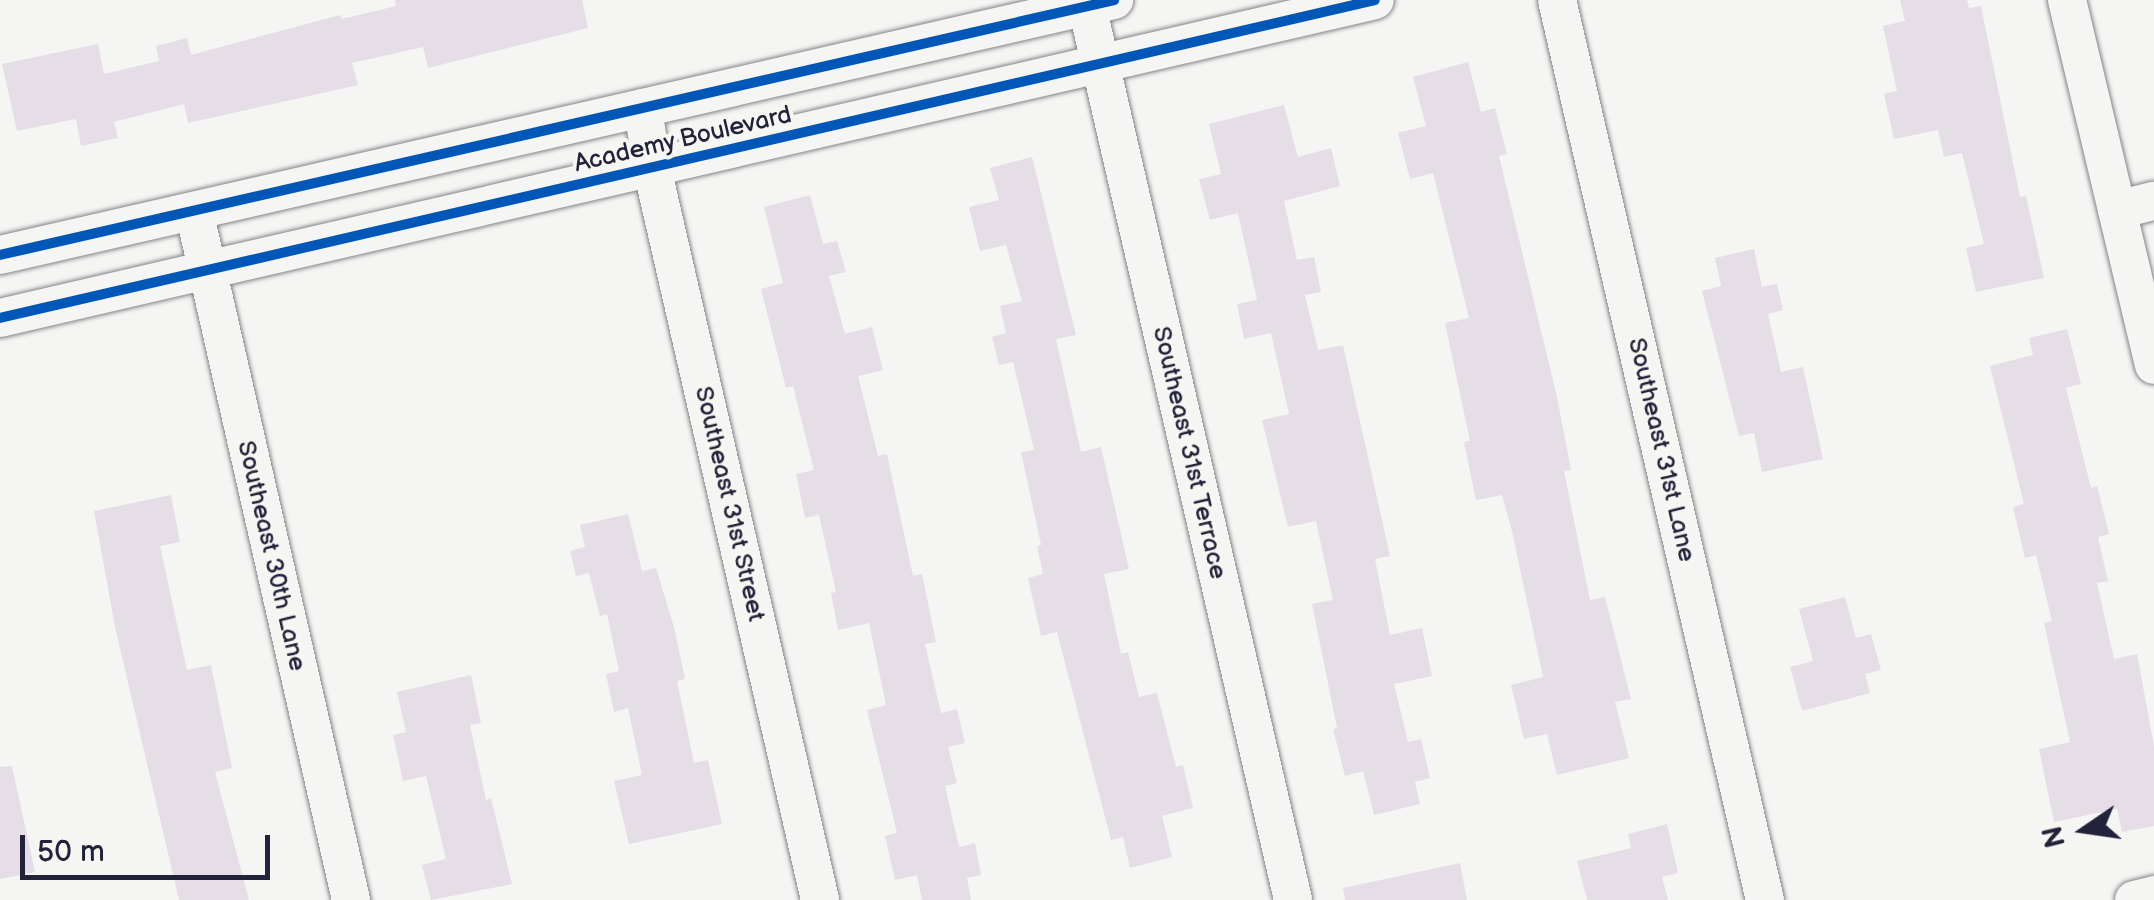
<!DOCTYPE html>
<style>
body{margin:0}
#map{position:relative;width:2154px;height:900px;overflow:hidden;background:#f5f5f3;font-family:"Balsamiq Sans",sans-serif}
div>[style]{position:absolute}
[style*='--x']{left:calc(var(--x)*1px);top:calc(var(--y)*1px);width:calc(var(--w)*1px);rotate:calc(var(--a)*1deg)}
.building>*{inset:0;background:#e5dee6}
.roads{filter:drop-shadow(0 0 2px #858589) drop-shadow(0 0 2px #858589)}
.minor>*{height:38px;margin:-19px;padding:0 19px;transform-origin:19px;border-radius:19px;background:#f5f5f3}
.cycleway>*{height:10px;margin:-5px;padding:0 5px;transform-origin:5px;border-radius:5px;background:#0057b8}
span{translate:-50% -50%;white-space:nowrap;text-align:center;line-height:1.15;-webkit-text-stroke:8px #f6f6f2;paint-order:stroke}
.street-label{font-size:25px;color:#22223b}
.north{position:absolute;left:2034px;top:780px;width:100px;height:100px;-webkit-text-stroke:8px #f6f6f2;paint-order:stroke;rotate:257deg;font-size:28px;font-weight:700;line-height:40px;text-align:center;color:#22223b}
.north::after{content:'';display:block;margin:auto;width:35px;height:45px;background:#22223b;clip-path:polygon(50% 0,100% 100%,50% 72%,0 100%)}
.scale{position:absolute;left:20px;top:835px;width:250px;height:45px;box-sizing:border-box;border:5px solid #22223b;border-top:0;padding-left:12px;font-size:30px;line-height:35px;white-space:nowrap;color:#22223b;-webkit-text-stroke:8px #f6f6f2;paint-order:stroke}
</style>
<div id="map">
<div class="building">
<div style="clip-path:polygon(395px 0,582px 0,588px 28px,428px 68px,423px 47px,352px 63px,358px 85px,188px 123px,184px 104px,114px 122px,118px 138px,81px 146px,76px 119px,17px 131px,2px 64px,98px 44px,104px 74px,159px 61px,156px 46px,187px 38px,191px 55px,340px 15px,342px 19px,396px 6px)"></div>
<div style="clip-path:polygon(1900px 0,1967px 0,1969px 8px,1981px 6px,2020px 197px,2026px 196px,2044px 278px,1976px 292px,1966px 248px,1984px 244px,1962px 153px,1944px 157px,1938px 130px,1894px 139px,1884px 94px,1897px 91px,1883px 26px,1905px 21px)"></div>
<div style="clip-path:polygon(1468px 62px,1481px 112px,1495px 108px,1507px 154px,1499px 156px,1557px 397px,1571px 470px,1564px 471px,1590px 600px,1605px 597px,1631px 699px,1615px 702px,1629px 758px,1557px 775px,1547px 734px,1524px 739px,1511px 685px,1543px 677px,1512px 531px,1502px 495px,1476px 500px,1464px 442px,1470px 441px,1445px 323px,1469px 318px,1433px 173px,1410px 179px,1398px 133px,1426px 126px,1413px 77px)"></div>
<div style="clip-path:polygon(1284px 105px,1298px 157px,1331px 148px,1340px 186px,1284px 201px,1297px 260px,1314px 257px,1321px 292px,1305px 295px,1318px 350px,1343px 345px,1390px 556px,1375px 559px,1390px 635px,1422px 628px,1432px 676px,1394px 684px,1408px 742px,1421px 739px,1430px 778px,1415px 782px,1420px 804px,1374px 815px,1363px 771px,1345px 776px,1333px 729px,1337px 728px,1312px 604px,1333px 600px,1316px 521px,1288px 527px,1262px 420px,1289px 414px,1271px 333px,1244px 339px,1237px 304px,1257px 300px,1238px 213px,1210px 220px,1199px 179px,1221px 174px,1209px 124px)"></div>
<div style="clip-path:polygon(1032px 157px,1076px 335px,1056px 339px,1081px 452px,1101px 447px,1129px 569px,1104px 574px,1121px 654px,1128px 652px,1139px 697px,1157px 693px,1176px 767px,1183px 765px,1193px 808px,1162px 816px,1172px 857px,1130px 868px,1123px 837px,1111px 840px,1057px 632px,1041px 636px,1028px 578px,1043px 574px,1037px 546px,1041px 545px,1021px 452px,1034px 450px,1013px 362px,999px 365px,992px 337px,1006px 333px,1000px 306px,1022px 301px,1006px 245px,980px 251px,969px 207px,999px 200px,990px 168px)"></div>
<div style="clip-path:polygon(810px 195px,823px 244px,837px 241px,846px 272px,829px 276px,845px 334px,872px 327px,883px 370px,858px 376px,878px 456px,887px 454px,913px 576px,922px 574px,936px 642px,925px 644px,941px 713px,957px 709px,965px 743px,948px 747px,957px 783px,945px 786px,959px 847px,975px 843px,981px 875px,967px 878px,971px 900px,922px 900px,917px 875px,895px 880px,885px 836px,897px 833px,867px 710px,886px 705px,869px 623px,838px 630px,831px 593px,836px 592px,819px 515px,805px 518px,796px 474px,814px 470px,793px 386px,786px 388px,761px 289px,783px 283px,764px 207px)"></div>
<div style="clip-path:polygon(1754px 249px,1762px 287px,1777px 284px,1783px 310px,1768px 314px,1781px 372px,1803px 367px,1823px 459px,1762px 472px,1754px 433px,1739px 436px,1702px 291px,1721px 286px,1715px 258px)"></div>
<div style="clip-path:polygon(2067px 329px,2081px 384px,2066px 388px,2091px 488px,2097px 486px,2109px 534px,2098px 537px,2108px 581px,2097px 583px,2114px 659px,2137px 654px,2154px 746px,2154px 826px,2122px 832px,2117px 809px,2054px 822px,2039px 749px,2070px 742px,2044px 623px,2052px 621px,2036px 555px,2025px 558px,2013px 507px,2024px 504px,1990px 366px,2033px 355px,2029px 338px)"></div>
<div style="clip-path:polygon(171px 495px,180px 542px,160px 546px,187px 670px,211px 665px,232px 768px,215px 772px,249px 900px,179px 900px,115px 627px,94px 511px)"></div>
<div style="clip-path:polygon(628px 514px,642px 571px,656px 568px,674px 627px,685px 679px,677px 681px,694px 763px,708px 760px,722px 824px,629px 844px,614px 781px,642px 775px,628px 708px,614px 712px,606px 674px,619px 671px,607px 614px,600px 616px,589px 573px,576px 576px,570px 551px,585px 547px,580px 525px)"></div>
<div style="clip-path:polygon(1845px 597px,1856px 638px,1871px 634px,1881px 670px,1865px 674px,1870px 693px,1802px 711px,1790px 667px,1813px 661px,1799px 609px)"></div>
<div style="clip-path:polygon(471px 675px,481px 723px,470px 725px,486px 800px,491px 798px,512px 884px,431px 900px,422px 865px,446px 859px,426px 776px,403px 781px,393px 735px,406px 732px,397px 692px)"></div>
<div style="clip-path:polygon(12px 766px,35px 872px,0 879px,0 767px)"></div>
<div style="clip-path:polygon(1667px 824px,1678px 873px,1662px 877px,1668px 900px,1587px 900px,1577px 861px,1631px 848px,1628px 834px)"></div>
<div style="clip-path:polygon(1460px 863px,1467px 900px,1345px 900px,1343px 888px)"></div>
</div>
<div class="roads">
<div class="minor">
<div style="--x:1557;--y:0;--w:924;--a:76.99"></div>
<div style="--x:2067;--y:0;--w:375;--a:76.6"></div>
<div style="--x:1087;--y:6;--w:917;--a:77.02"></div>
<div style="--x:643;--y:108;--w:61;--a:81.5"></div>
<div style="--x:652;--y:168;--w:751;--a:77.07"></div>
<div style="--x:2117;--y:210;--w:38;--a:-14"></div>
<div style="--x:194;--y:211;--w:707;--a:77.16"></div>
<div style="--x:0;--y:255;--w:1143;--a:-12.89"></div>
<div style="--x:0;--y:318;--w:1411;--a:-13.02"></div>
<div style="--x:2134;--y:900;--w:21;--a:-14"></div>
</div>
</div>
<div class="cycleway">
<div style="--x:0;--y:255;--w:1143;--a:-12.89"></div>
<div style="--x:0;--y:318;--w:1411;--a:-13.02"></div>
</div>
<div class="street-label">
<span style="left:683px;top:140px;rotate:-13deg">Academy Boulevard</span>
<span style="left:1661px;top:450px;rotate:77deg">Southeast 31st Lane</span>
<span style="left:1189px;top:453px;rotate:77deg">Southeast 31st Terrace</span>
<span style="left:729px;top:504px;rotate:77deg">Southeast 31st Street</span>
<span style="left:271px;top:556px;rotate:77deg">Southeast 30th Lane</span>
</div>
<div class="north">N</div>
<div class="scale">50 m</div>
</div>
